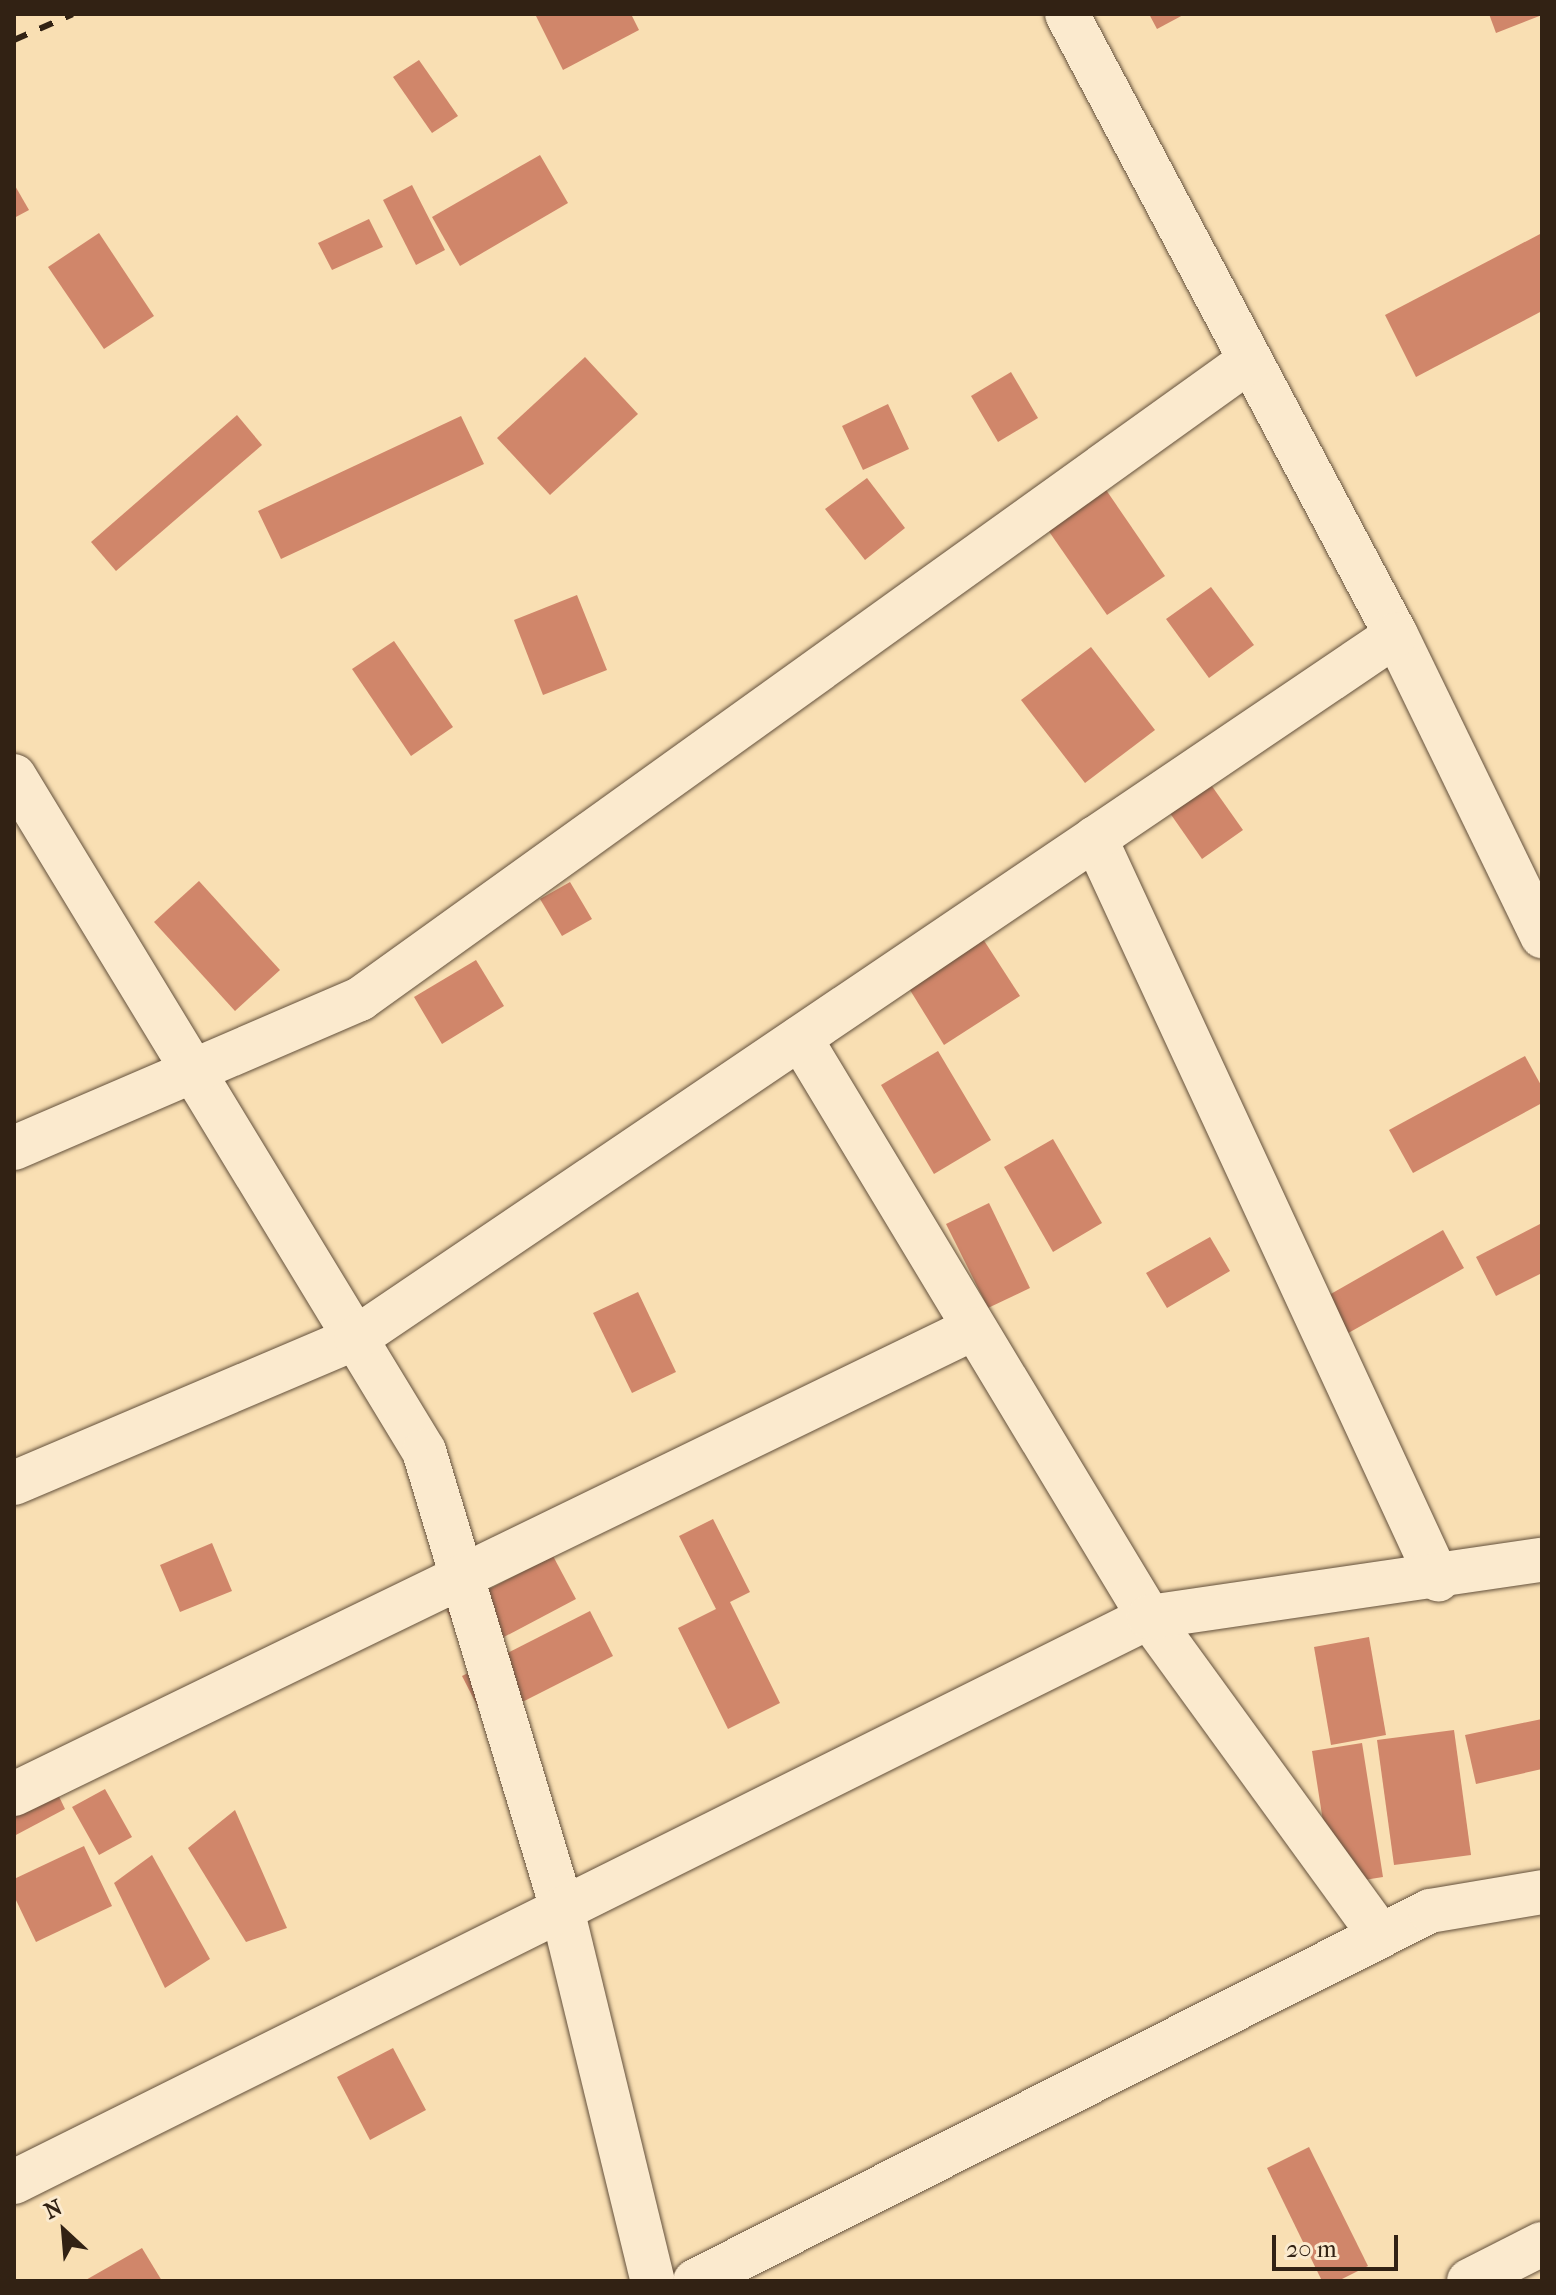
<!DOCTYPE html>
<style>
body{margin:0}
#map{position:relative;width:1556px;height:2295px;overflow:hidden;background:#f9dfb3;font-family:"IM FELL French Canon",serif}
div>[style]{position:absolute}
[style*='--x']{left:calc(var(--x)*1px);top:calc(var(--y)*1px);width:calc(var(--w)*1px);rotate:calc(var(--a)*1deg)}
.building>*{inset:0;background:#d0866a}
.roads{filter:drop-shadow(0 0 2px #64513c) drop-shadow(0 0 2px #64513c)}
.minor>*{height:44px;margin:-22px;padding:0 22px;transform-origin:22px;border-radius:22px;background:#fbeace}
.rail>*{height:6px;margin-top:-3px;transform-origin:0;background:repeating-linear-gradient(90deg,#322214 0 14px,transparent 0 28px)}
span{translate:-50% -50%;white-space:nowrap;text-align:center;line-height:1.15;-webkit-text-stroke:6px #fbeace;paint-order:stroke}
.frame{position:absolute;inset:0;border:16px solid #322214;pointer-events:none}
.north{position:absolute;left:24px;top:2191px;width:80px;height:80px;-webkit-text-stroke:6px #fbeace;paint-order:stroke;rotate:334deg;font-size:22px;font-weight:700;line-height:32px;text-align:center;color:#322214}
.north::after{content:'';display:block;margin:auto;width:28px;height:36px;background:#322214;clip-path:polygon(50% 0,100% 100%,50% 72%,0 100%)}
.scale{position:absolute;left:1272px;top:2235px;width:126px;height:36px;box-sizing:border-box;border:4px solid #322214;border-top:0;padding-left:10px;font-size:24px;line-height:28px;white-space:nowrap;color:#322214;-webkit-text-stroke:6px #fbeace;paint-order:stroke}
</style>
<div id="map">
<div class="building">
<div style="clip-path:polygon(540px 14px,631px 14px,639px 30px,563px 70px,536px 16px)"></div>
<div style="clip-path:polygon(1149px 14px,1185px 14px,1157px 29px)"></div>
<div style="clip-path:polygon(1489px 14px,1542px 14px,1542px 15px,1496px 33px)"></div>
<div style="clip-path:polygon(419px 60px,458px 116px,432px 133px,393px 77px)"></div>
<div style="clip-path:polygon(540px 155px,568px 203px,460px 266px,432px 217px)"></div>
<div style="clip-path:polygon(14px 184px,29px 210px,14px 218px)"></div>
<div style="clip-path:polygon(412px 185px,445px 250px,416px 265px,383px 200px)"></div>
<div style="clip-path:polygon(369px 219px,383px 247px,332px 270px,318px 243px)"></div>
<div style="clip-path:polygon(99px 233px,154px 316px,104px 349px,48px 267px)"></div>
<div style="clip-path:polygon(1542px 233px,1542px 311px,1416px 377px,1385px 315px)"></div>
<div style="clip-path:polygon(585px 357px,638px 414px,550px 495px,497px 438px)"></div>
<div style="clip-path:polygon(1011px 372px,1038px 418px,998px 442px,971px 396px)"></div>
<div style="clip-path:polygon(888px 404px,909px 449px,863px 470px,842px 426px)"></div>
<div style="clip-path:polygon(237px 415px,262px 445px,116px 571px,91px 542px)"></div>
<div style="clip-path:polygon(461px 416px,484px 464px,281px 559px,258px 511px)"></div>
<div style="clip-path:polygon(867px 478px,905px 528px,865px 560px,825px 509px)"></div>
<div style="clip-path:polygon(1100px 481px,1165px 576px,1107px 615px,1041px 520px)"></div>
<div style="clip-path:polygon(1211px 587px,1254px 645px,1209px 678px,1166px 619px)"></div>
<div style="clip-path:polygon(577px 595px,607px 670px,543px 695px,514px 620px)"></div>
<div style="clip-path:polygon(394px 641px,453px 727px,411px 756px,352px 669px)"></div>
<div style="clip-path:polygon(1091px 647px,1155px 730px,1085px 783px,1021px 700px)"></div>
<div style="clip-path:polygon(1192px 758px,1243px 830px,1202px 859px,1151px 786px)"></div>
<div style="clip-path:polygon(199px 881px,280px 970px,235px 1011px,154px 922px)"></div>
<div style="clip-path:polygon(570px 882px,592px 919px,562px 936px,540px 899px)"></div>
<div style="clip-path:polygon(972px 922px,1020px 996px,944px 1045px,897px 969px)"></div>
<div style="clip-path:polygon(476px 960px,504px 1006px,442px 1044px,414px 997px)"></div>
<div style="clip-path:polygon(938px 1051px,991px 1140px,934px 1174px,881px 1085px)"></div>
<div style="clip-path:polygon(1525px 1056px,1542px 1087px,1542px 1103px,1413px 1173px,1389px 1130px)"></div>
<div style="clip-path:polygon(1053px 1139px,1102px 1223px,1053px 1252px,1004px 1167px)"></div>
<div style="clip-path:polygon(989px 1203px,1030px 1288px,988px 1308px,946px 1224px)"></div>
<div style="clip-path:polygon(1542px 1223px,1542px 1273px,1496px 1296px,1476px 1257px)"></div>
<div style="clip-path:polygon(1443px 1230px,1464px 1268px,1343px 1336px,1322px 1299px)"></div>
<div style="clip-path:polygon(1210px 1237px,1230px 1271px,1167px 1308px,1146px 1273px)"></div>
<div style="clip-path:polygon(638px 1292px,676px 1372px,632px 1393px,593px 1313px)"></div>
<div style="clip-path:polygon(713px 1519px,750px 1592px,730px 1602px,780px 1703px,728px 1729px,678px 1628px,716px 1609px,679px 1536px)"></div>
<div style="clip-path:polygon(212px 1543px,232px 1591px,180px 1612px,160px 1565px)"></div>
<div style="clip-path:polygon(553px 1556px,576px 1599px,470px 1655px,447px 1611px)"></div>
<div style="clip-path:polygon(590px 1611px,613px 1656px,485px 1721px,462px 1676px)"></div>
<div style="clip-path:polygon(1369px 1637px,1386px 1735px,1331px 1745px,1314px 1647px)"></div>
<div style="clip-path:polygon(1542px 1719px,1542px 1769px,1476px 1784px,1465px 1735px)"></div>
<div style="clip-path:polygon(1454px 1730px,1471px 1855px,1394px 1865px,1377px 1740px)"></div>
<div style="clip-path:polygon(1362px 1743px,1383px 1877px,1333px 1885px,1312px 1751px)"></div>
<div style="clip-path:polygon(54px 1786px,65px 1809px,14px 1836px,14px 1808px)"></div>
<div style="clip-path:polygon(105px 1789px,132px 1837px,99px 1855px,72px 1807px)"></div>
<div style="clip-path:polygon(235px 1810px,287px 1928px,246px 1942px,188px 1848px)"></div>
<div style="clip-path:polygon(84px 1846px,112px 1906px,36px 1942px,14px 1896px,14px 1879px)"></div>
<div style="clip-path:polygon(152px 1855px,210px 1959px,165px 1988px,114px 1883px)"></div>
<div style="clip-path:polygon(393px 2048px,426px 2110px,370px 2140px,337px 2077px)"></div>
<div style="clip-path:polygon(1309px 2147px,1368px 2266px,1338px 2281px,1322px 2281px,1267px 2168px)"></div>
<div style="clip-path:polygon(142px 2248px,162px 2281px,84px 2281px)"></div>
</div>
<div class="roads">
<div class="minor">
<div style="--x:1067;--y:14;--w:703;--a:62.09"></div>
<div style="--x:1396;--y:635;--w:335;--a:64.1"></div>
<div style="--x:14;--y:776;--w:790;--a:58.73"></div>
<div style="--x:424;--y:1451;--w:478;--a:73.2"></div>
<div style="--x:562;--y:1909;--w:383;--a:76.3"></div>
<div style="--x:1095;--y:838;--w:817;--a:65.16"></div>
<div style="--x:800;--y:1038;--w:676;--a:58.92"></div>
<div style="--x:1149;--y:1617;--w:394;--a:54"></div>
<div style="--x:14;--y:1148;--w:377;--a:-23.3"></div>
<div style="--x:360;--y:999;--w:1094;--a:-35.67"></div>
<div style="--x:14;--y:1483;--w:371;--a:-23"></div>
<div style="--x:356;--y:1338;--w:1255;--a:-34.06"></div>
<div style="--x:14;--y:1794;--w:1065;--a:-25.89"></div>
<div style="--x:14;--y:2182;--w:1268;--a:-26.46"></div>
<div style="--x:1149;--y:1617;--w:397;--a:-8.3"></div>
<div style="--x:695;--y:2281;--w:823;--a:-26.72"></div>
<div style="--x:1430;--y:1911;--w:114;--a:-9.6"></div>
<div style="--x:1469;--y:2281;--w:82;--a:-26.9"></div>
</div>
</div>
<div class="rail">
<div style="--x:14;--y:40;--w:64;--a:-23.8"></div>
</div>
<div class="frame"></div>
<div class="north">N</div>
<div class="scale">20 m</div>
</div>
